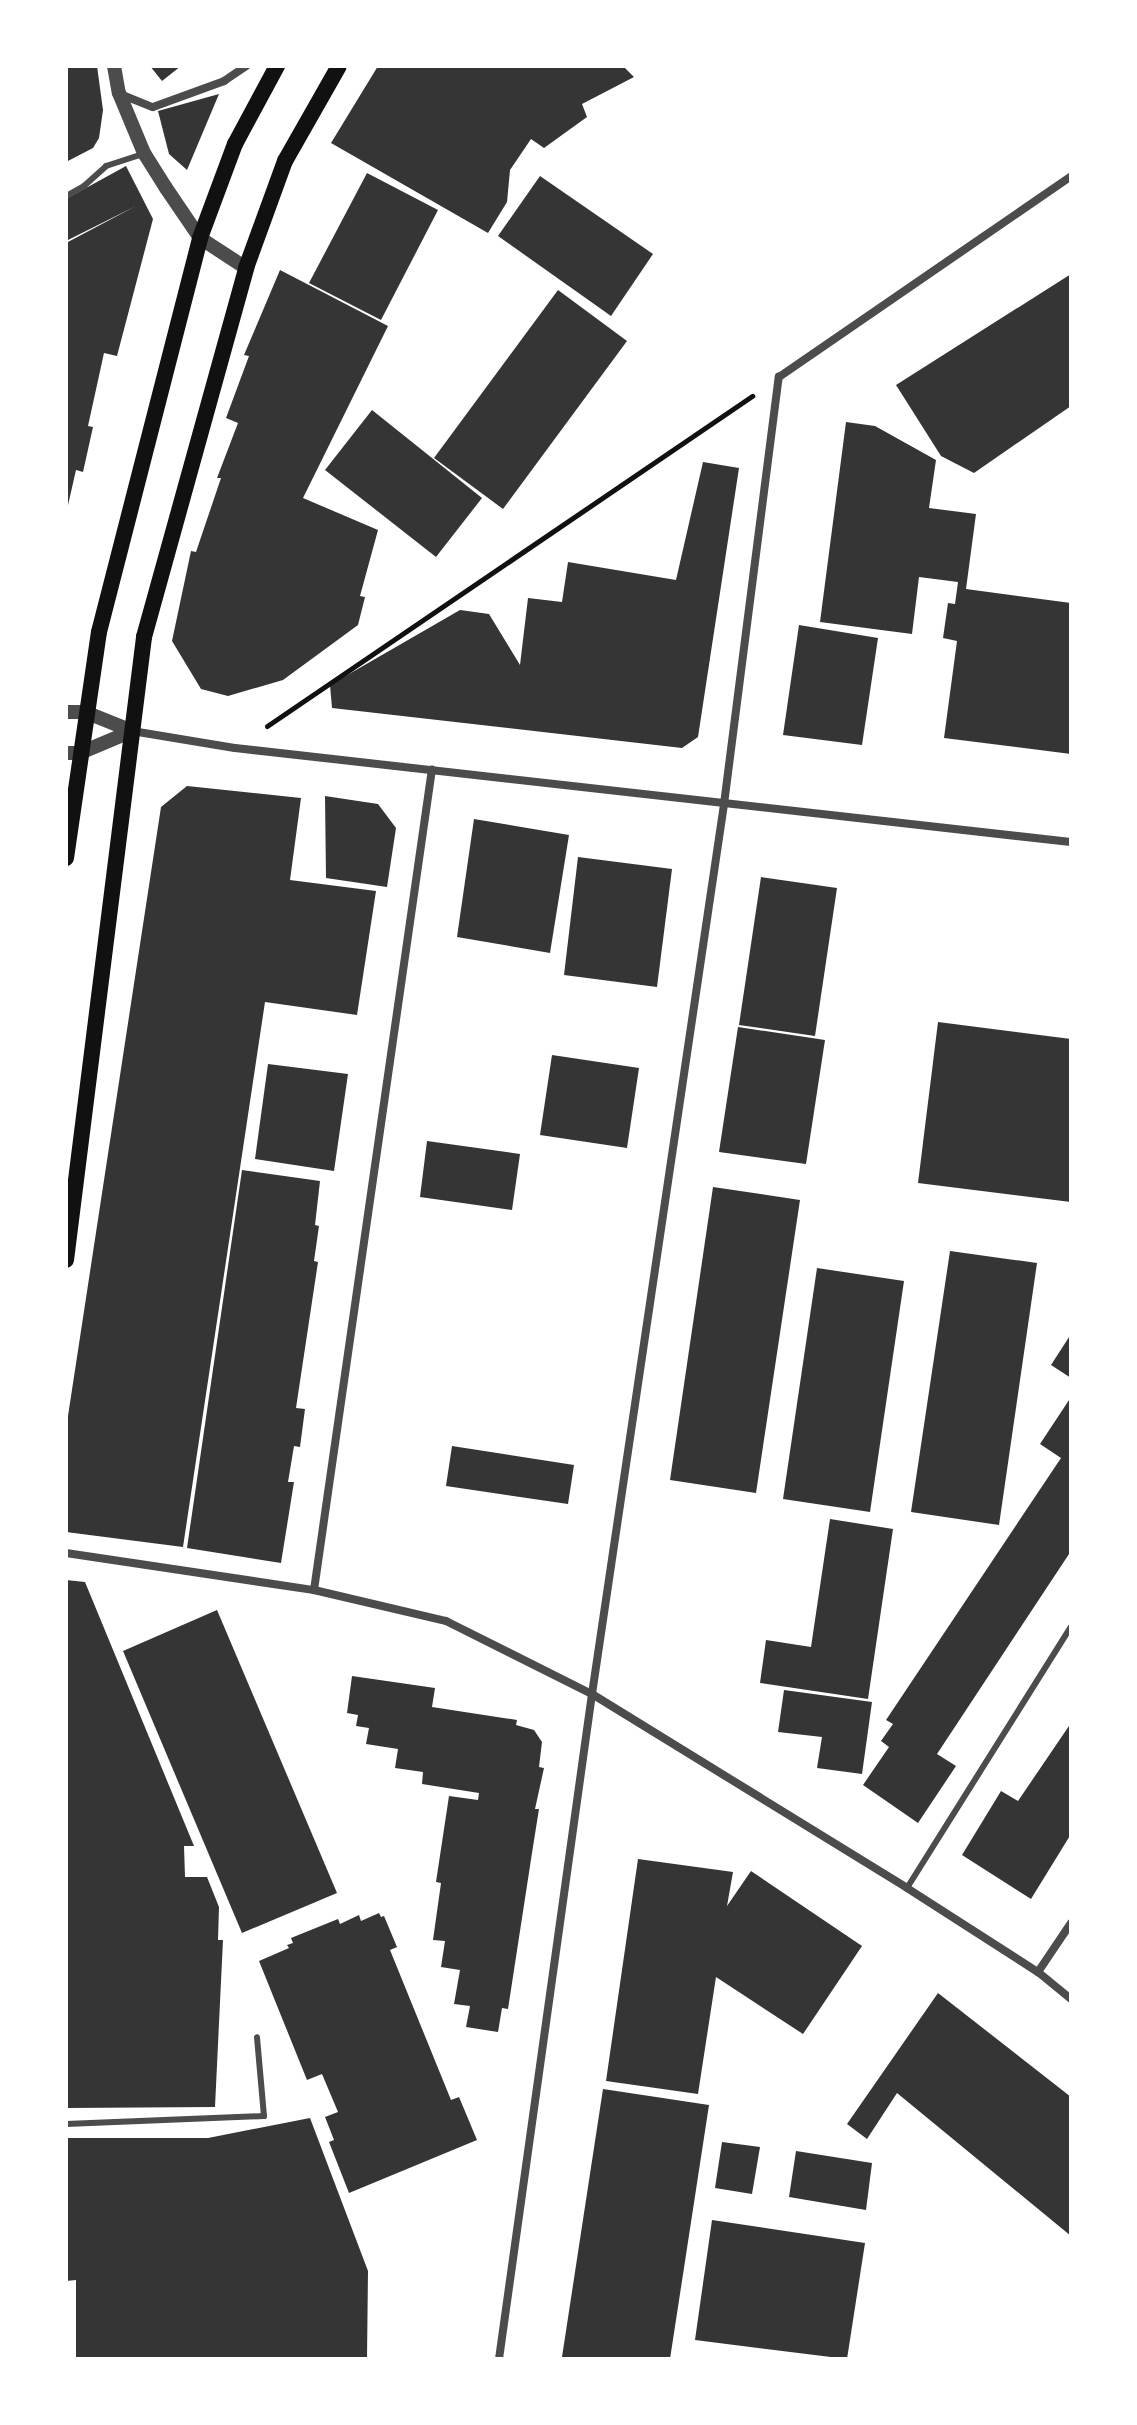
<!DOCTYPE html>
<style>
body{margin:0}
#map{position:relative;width:1137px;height:2425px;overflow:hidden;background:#fff;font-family:"Fira Sans",sans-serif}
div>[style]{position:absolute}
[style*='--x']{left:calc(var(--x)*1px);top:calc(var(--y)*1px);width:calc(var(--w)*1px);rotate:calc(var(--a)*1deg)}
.building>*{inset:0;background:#353535}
.path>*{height:5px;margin:-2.5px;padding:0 2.5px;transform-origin:2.5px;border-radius:2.5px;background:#111}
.service>*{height:6px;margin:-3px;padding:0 3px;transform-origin:3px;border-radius:3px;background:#4c4c4c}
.minor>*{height:8px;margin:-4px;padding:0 4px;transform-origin:4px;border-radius:4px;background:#4c4c4c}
.tertiary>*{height:14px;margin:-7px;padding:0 7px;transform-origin:7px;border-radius:7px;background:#4c4c4c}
.secondary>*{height:16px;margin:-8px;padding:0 8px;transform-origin:8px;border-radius:8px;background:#111}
span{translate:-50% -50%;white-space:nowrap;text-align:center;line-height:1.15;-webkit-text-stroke:6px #fff;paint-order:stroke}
.frame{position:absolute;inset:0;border:68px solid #fff;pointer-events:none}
</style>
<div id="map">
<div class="building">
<div style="clip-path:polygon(66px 66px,97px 66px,103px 110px,99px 138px,93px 148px,66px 162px)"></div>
<div style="clip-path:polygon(150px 66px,181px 66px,162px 81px)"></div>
<div style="clip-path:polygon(378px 66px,628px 66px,625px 68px,634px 77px,582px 104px,587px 117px,544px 148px,531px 139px,510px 170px,507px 202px,488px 233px,331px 143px)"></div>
<div style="clip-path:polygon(219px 94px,187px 170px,169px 154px,158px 111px)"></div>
<div style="clip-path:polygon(126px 166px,153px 219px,117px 356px,104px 353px,88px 426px,93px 427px,83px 472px,76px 470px,66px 514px,66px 243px,136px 206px,66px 241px,66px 199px)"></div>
<div style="clip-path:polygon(367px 173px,438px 210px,381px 320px,309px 283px)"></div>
<div style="clip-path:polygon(540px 176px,653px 254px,611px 316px,498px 236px)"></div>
<div style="clip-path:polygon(280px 270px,388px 326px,303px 498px,378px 530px,360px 596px,365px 597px,358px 625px,283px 680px,228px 696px,201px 689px,172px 641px,191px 551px,196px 552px,221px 478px,217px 478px,238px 423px,226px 418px,249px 356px,244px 355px)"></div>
<div style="clip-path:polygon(1071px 274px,1071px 406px,974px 473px,941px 456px,896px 385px)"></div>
<div style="clip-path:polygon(558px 290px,627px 341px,503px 509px,434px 458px)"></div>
<div style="clip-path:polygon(372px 410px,482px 498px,436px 557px,325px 470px)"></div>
<div style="clip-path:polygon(846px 422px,875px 426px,936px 460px,929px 508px,976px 514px,966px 589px,1071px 603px,1071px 754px,944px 738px,957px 641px,943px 638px,948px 603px,955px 604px,958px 582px,919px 577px,912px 634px,820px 622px)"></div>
<div style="clip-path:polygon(703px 462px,739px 468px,698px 737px,682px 748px,332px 708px,330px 685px,460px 610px,489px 614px,520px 665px,528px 598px,562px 602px,568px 562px,676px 580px)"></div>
<div style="clip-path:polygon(799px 625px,878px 638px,862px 745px,783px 735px)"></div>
<div style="clip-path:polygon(187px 786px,301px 798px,290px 880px,376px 891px,357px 1015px,265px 1002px,183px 1547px,66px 1532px,66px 1429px,161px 807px)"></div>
<div style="clip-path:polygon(325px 796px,378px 804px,396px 828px,387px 887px,326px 878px)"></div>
<div style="clip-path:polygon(474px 819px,569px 835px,550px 953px,457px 937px)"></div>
<div style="clip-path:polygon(578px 857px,672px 869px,657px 987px,564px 975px)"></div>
<div style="clip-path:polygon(761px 877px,837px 888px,815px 1036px,739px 1025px)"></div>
<div style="clip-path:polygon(938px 1022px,1071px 1039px,1071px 1202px,918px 1183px)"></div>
<div style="clip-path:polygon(738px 1027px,825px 1040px,806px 1164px,719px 1152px)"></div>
<div style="clip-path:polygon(552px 1055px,639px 1068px,627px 1148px,540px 1135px)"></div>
<div style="clip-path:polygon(268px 1064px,348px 1074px,334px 1171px,255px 1159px)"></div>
<div style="clip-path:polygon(427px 1141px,520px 1154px,512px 1210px,420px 1197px)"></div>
<div style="clip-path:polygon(242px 1170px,320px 1181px,315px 1225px,319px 1226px,314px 1261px,318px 1262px,296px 1408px,305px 1409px,300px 1447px,294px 1446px,288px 1482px,294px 1482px,281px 1563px,187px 1548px)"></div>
<div style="clip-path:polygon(713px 1187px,800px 1200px,756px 1493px,670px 1480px)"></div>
<div style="clip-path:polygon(950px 1251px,1037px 1263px,999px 1525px,911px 1512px)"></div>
<div style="clip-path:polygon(817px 1268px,904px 1281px,870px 1512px,783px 1499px)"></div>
<div style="clip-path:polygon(1071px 1334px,1071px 1378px,1051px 1365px)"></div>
<div style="clip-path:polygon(1071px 1397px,1071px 1551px,937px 1754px,956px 1766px,918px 1823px,863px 1785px,889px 1747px,881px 1741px,893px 1724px,886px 1720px,1061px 1458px,1040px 1444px)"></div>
<div style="clip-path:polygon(452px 1446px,574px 1465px,568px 1504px,446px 1486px)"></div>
<div style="clip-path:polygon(830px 1519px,893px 1529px,868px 1699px,760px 1683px,766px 1640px,811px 1647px)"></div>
<div style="clip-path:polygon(66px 1580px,85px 1582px,194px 1846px,184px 1846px,185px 1877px,207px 1877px,219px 1907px,218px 1940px,223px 1940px,215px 2107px,66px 2108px)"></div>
<div style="clip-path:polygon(217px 1610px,337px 1893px,242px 1933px,123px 1651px)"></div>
<div style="clip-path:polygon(352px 1676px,435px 1688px,432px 1707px,517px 1720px,516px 1725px,534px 1730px,542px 1742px,539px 1767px,544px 1768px,535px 1809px,539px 1809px,532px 1853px,508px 2009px,502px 2008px,498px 2032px,466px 2027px,470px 2006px,454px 2004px,460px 1970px,441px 1967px,445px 1941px,433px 1940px,441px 1883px,436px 1882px,449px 1796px,478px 1800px,479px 1793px,422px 1784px,423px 1772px,395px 1768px,398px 1749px,366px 1744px,369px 1728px,356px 1726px,358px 1715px,347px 1713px)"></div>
<div style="clip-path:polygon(784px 1690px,872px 1702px,862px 1774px,817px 1768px,822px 1737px,778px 1732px)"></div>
<div style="clip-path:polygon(1071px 1723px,1071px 1834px,1031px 1899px,962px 1855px,1001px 1791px,1018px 1801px)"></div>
<div style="clip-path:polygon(638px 1859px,733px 1872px,727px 1906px,751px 1871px,862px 1946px,803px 2034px,716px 1977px,698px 2094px,606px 2081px)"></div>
<div style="clip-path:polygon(379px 1913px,381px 1917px,384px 1916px,397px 1947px,390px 1950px,451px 2100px,459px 2097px,477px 2140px,349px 2193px,329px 2142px,334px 2140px,325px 2117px,338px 2112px,322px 2074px,307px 2080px,259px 1961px,289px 1948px,287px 1945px,293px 1943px,291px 1938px,338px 1919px,340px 1924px,359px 1915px,361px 1921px)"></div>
<div style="clip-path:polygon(938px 1993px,1071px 2097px,1071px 2236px,897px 2093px,867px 2139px,847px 2124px)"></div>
<div style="clip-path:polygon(603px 2089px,709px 2105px,670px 2359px,562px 2357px)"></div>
<div style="clip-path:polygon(310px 2118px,368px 2271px,367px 2359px,76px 2359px,76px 2280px,66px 2281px,66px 2138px,208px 2138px)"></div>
<div style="clip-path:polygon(722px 2142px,760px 2147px,752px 2194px,715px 2188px)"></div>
<div style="clip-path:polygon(796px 2151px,872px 2163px,866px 2210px,789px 2197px)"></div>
<div style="clip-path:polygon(712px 2220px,865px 2243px,847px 2359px,695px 2340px)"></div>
</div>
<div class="path">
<div style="--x:267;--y:726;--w:587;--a:-34.23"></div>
</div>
<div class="service">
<div style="--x:66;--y:196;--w:21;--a:-29"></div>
<div style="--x:84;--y:186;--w:30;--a:-42"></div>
<div style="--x:106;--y:166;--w:38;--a:-18"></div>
<div style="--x:907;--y:1888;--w:308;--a:-57.9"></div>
<div style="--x:66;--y:2124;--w:198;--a:-2.3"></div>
<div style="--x:264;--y:2116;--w:79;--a:-95.1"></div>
</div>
<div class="minor">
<div style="--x:120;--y:94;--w:35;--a:22"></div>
<div style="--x:153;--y:107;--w:76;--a:-20.1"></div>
<div style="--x:224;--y:81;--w:27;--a:-34"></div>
<div style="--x:132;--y:731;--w:104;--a:9.4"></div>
<div style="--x:235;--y:748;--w:841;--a:6.42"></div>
<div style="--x:66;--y:1553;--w:251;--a:8.5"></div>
<div style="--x:314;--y:1590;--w:136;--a:13.2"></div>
<div style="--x:446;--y:1621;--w:163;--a:26.6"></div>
<div style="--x:592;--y:1694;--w:370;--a:31.6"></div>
<div style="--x:907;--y:1888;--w:156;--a:32.7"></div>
<div style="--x:1038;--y:1972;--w:43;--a:39.3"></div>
<div style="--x:314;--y:1590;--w:829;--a:-81.82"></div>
<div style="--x:1038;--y:1972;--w:59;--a:-56"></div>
<div style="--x:499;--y:2359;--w:671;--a:-82.04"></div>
<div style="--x:592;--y:1694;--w:900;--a:-81.56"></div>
<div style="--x:724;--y:804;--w:431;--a:-82.7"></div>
<div style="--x:779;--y:377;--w:354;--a:-34.5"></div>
</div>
<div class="tertiary">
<div style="--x:114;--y:66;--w:27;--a:80"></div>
<div style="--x:119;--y:93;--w:65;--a:67.4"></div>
<div style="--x:144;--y:153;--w:41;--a:57.8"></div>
<div style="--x:166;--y:188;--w:60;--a:55.8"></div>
<div style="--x:200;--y:238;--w:55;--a:33.1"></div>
<div style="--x:66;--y:712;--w:19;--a:0"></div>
<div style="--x:85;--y:712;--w:51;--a:22"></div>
<div style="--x:66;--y:753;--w:14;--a:0"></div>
<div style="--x:80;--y:753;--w:56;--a:-22.9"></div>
</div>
<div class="secondary">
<div style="--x:66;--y:858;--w:228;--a:-81.7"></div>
<div style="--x:99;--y:632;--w:407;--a:-75.6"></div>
<div style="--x:200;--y:238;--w:100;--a:-69.6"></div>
<div style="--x:235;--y:144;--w:89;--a:-61.7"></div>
<div style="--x:66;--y:1260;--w:628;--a:-82.86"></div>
<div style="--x:144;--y:637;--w:383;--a:-74.5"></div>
<div style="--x:246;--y:268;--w:114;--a:-70"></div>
<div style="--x:285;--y:161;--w:109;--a:-60.4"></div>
</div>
<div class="frame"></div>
</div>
